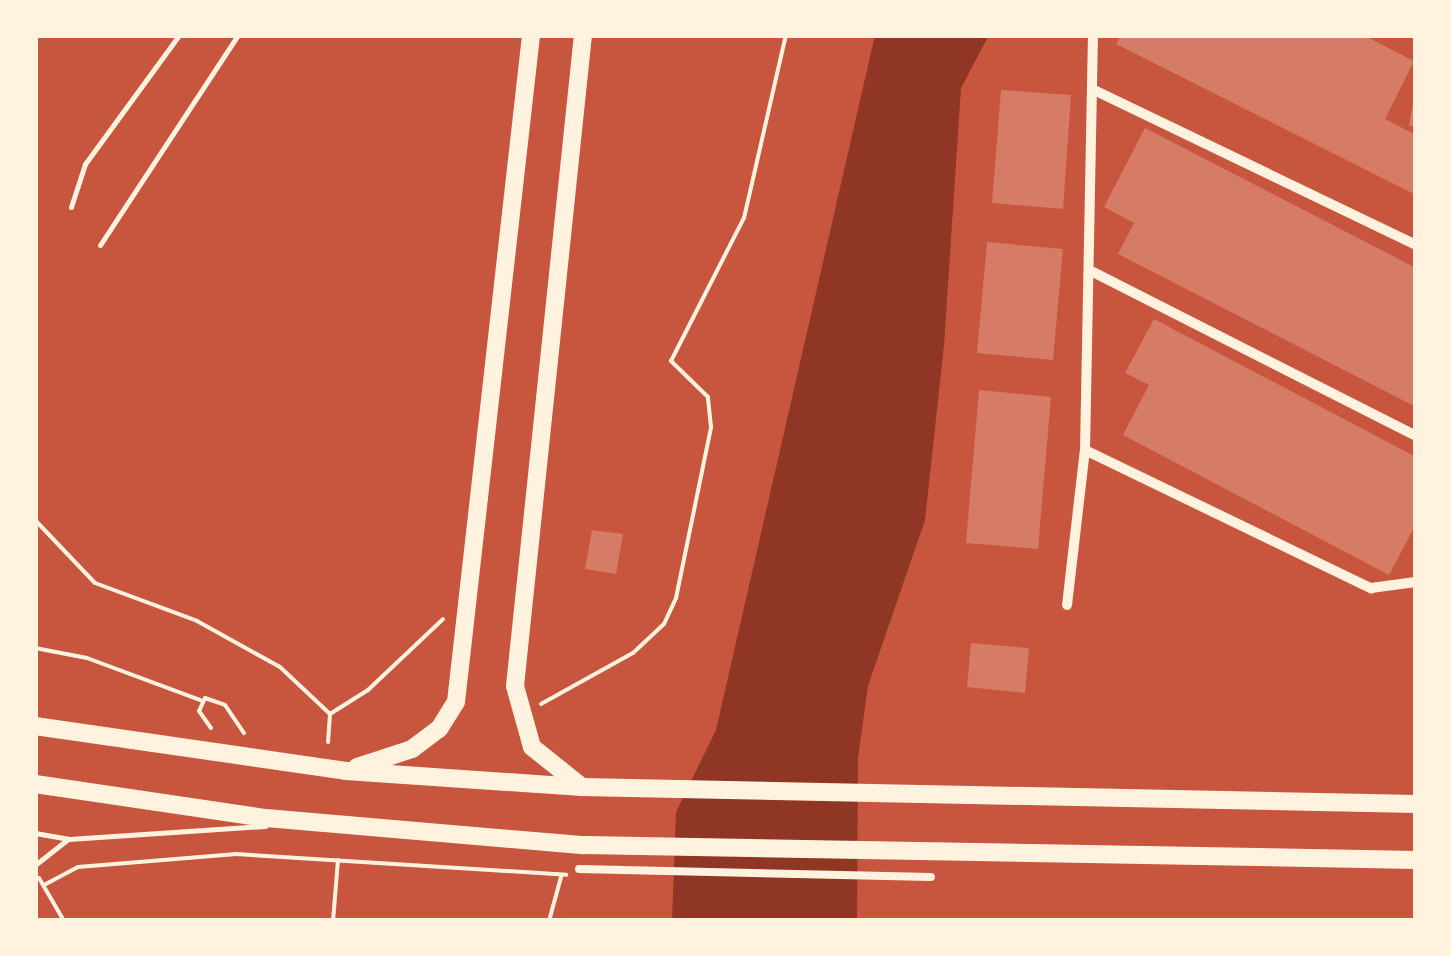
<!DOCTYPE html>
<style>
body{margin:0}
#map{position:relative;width:1451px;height:956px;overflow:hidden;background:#c8553d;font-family:Manrope,sans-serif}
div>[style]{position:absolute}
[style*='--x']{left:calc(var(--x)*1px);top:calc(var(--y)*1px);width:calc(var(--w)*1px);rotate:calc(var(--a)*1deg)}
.water>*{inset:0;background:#8f3625}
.building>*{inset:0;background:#d67c66}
.path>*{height:4px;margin:-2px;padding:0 2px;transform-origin:2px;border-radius:2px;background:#fff3e0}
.service>*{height:5px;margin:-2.5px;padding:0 2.5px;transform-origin:2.5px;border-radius:2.5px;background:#fff3e0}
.pedestrian>*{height:8px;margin:-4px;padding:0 4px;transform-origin:4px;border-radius:4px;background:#fff3e0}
.minor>*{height:10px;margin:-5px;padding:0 5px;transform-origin:5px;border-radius:5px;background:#fff3e0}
.trunk>*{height:18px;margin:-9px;padding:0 9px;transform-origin:9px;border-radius:9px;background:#fff3e0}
span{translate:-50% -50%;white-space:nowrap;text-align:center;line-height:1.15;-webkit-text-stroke:9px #fff3e0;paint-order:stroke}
.frame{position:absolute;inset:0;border:38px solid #fff3e0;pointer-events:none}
</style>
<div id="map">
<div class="water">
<div style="clip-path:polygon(875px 35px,989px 35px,961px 88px,944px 345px,925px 520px,868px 686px,858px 758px,857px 921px,672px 921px,676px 812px,716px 730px)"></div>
</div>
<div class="building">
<div style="clip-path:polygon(1121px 35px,1363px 35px,1414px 61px,1385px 119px,1416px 135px,1416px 195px,1116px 44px)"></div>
<div style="clip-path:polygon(1001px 90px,1071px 95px,1063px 209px,992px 203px)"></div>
<div style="clip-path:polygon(1414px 96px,1416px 96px,1416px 127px,1409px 126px)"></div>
<div style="clip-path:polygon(1145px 128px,1416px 268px,1416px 407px,1118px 254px,1134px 223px,1104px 207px)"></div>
<div style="clip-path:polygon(987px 242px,1063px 249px,1053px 360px,977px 353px)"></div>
<div style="clip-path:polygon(1154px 319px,1416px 457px,1416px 524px,1389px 575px,1123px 435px,1149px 385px,1125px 373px)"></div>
<div style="clip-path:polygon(979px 390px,1051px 397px,1038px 549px,966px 543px)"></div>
<div style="clip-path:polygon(592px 530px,623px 534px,616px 574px,585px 569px)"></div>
<div style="clip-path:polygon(971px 643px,1029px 648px,1025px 693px,967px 687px)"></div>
</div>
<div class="path">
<div style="--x:35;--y:437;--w:52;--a:90"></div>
<div style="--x:35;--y:520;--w:87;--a:46.4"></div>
<div style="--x:95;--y:583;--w:109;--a:20.4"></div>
<div style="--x:197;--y:621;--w:95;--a:29"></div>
<div style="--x:280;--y:667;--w:69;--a:43.2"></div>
<div style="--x:330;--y:714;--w:28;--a:94"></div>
<div style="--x:35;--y:648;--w:53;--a:10.9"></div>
<div style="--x:87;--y:658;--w:121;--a:20.4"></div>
<div style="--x:541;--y:704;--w:105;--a:-29"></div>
<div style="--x:633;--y:653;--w:42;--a:-43.1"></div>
<div style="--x:664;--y:624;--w:29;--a:-65"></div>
<div style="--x:676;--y:598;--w:175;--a:-78.4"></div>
<div style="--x:711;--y:427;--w:30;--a:-96"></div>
<div style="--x:708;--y:397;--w:52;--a:-135.8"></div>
<div style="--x:671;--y:361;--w:161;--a:-63"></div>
<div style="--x:744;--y:218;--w:188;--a:-77.1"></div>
<div style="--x:330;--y:714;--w:45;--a:-32.3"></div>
<div style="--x:368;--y:690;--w:103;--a:-43.4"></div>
<div style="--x:211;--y:728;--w:21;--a:-125"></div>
<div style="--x:199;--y:711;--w:14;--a:-65"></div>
<div style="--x:205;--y:698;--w:21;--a:19"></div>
<div style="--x:225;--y:705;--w:34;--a:56"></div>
<div style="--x:39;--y:878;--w:50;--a:59.8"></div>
<div style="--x:44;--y:885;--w:38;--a:-28"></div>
<div style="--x:78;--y:867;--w:159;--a:-4.7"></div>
<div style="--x:236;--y:854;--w:331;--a:3.6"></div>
<div style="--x:333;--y:921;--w:61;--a:-85.3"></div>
<div style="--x:549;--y:921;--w:46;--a:-74.7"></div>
</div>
<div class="service">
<div style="--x:71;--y:207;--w:45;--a:-72"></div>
<div style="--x:85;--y:164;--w:160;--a:-53.9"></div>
<div style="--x:100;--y:245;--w:251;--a:-56.7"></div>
<div style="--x:35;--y:833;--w:35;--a:10"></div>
<div style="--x:69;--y:839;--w:197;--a:-3.8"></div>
<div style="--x:35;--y:865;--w:42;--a:-38.2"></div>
</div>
<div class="pedestrian">
<div style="--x:579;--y:869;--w:352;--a:1.3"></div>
</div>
<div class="minor">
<div style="--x:1094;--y:90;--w:357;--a:25.7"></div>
<div style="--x:1093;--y:272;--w:362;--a:26.9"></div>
<div style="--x:1085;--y:450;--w:318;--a:25.8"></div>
<div style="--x:1371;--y:588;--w:45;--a:-7.6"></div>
<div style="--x:1067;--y:605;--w:156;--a:-83.4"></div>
<div style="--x:1085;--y:450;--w:415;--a:-88.9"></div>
</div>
<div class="trunk">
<div style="--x:35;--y:726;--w:314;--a:8.2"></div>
<div style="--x:346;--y:771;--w:237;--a:3.9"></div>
<div style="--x:582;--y:787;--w:834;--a:1.17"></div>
<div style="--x:357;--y:767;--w:58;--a:-18.1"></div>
<div style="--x:412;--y:749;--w:34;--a:-37"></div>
<div style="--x:439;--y:729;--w:32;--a:-58"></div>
<div style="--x:456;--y:702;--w:671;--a:-83.58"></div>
<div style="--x:35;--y:784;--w:233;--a:8.4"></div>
<div style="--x:266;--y:818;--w:319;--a:4.9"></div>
<div style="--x:584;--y:845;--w:832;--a:1.03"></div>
<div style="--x:582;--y:787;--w:64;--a:-141.3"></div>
<div style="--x:532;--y:747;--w:63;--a:-105.6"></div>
<div style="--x:515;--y:686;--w:655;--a:-84.04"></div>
</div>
<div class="frame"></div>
</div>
